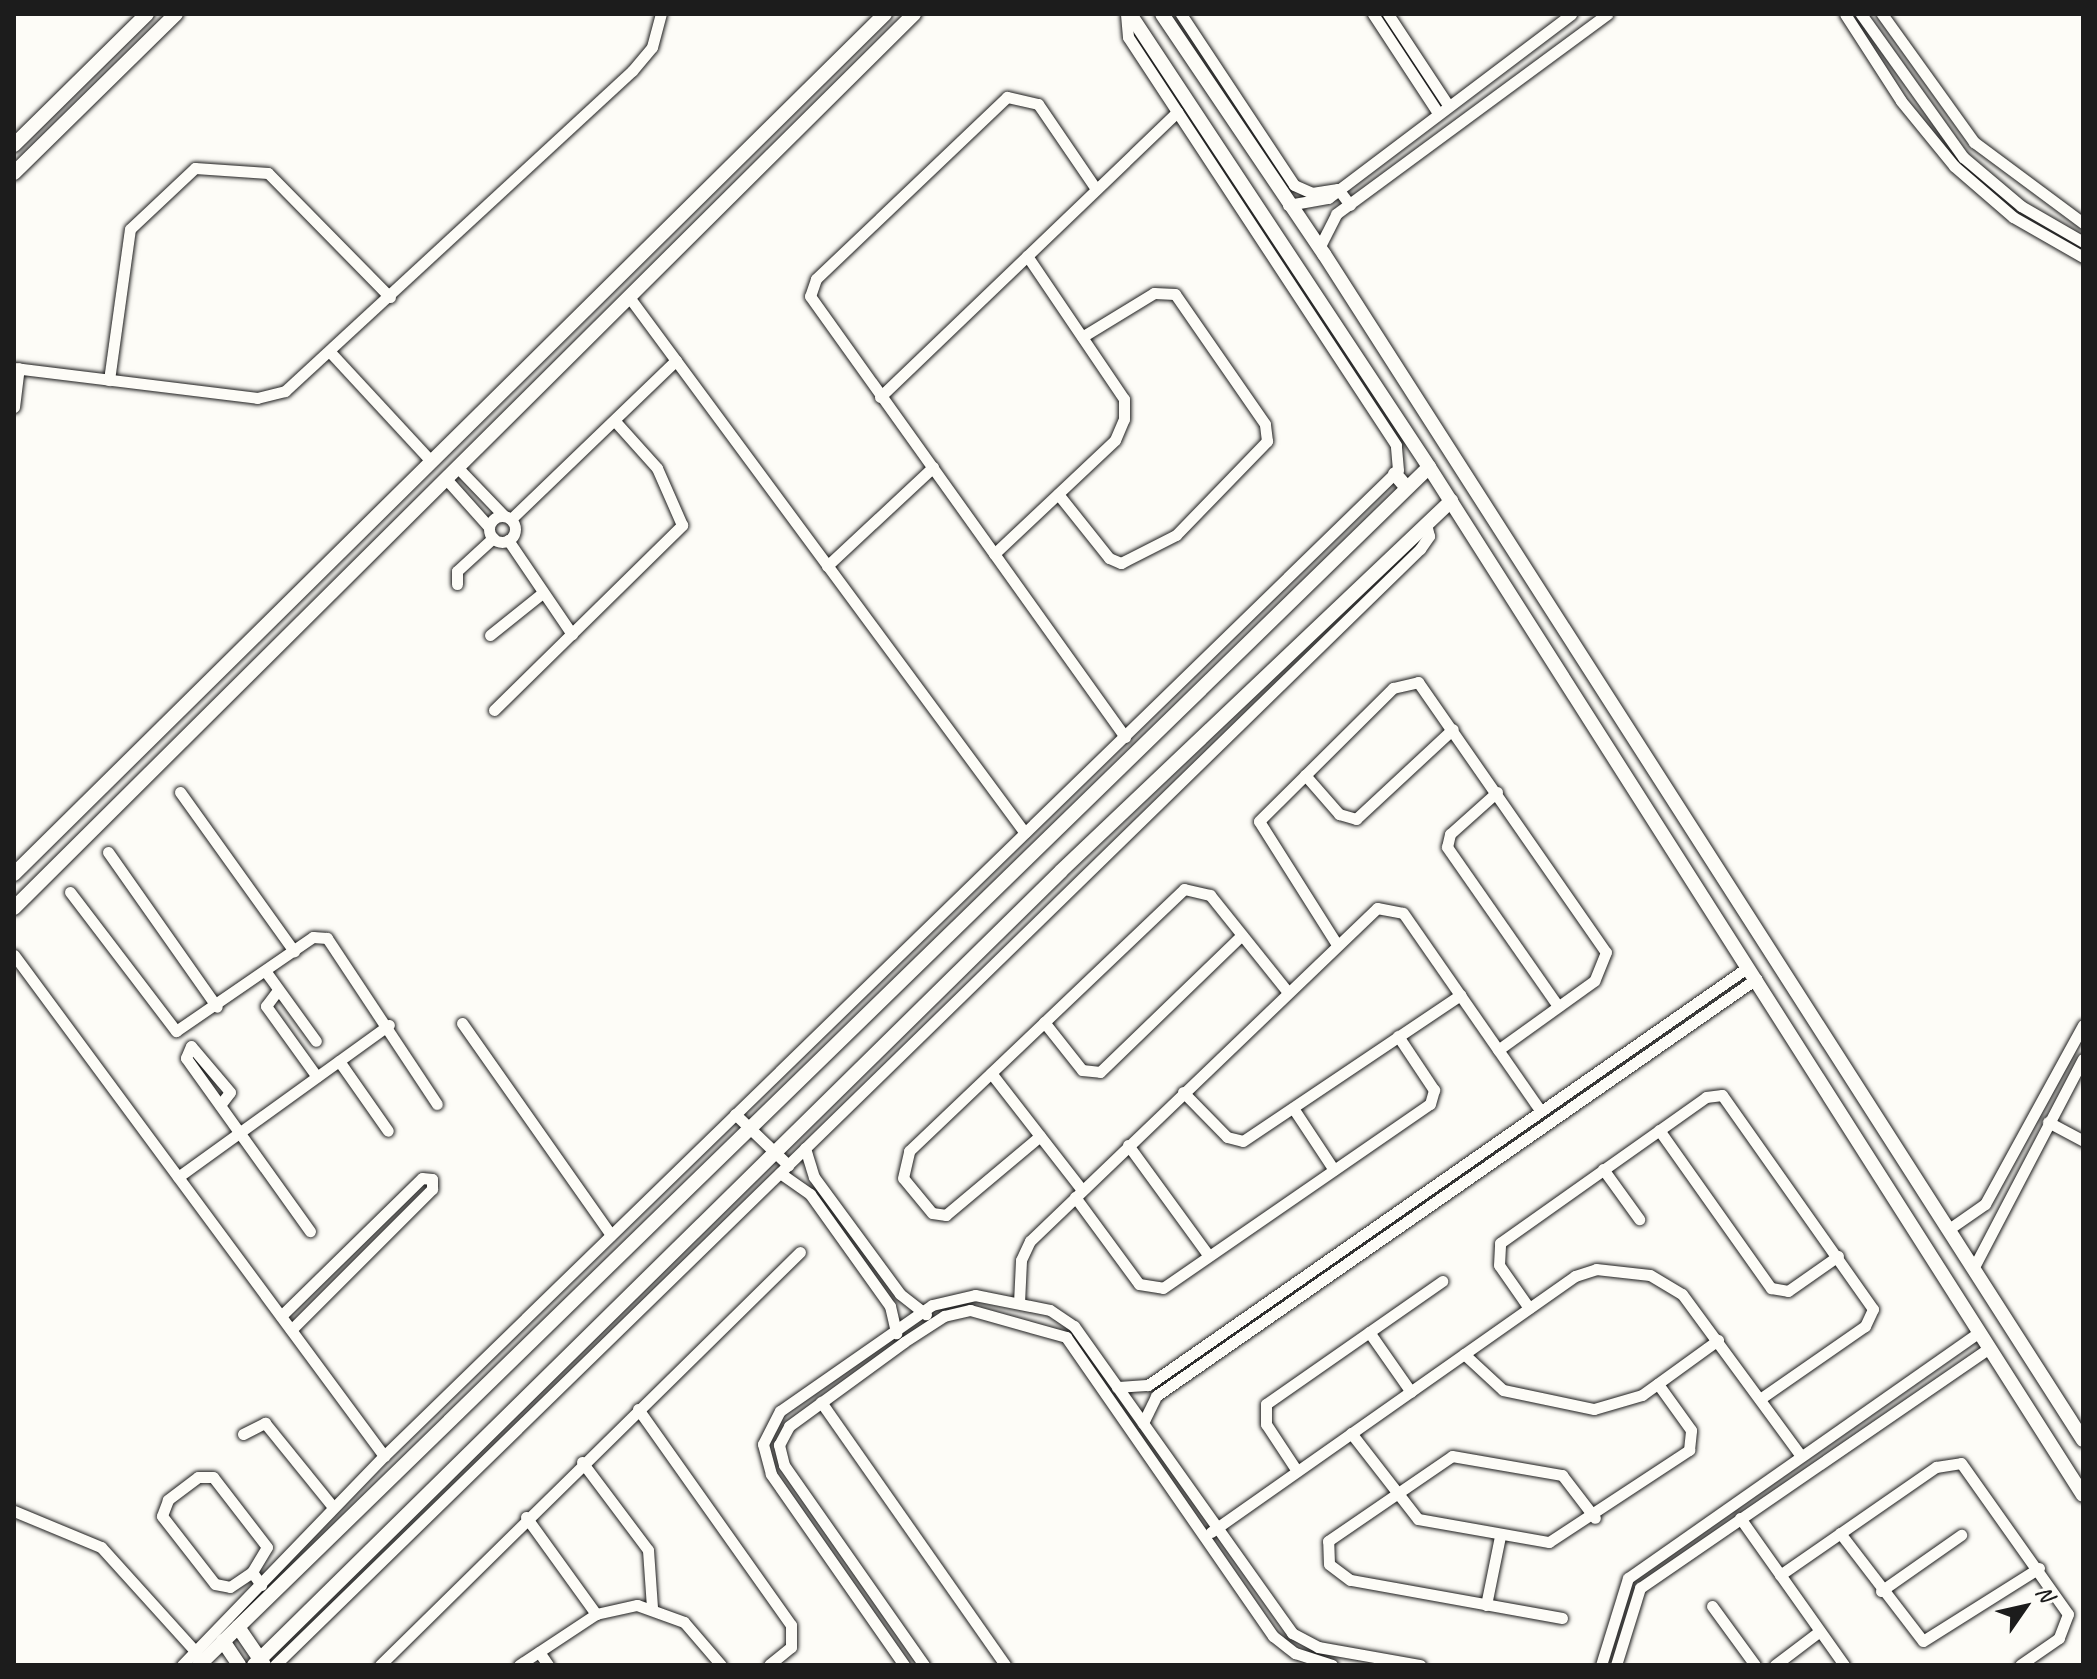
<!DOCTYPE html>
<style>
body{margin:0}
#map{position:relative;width:2097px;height:1679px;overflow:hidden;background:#fdfcf7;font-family:Caveat,sans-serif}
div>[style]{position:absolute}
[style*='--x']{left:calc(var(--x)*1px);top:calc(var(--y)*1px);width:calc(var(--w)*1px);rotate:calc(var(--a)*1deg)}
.roads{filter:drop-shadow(0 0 2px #1c1c1c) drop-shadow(0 0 2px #1c1c1c)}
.minor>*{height:11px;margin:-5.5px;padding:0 5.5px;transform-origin:5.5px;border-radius:5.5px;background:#fdfcf7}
.minor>.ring{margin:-5.5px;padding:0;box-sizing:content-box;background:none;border:11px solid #fdfcf7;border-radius:50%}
.tertiary>*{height:14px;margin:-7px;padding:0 7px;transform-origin:7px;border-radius:7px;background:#fdfcf7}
span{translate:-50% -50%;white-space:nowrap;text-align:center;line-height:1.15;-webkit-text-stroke:8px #fdfcf7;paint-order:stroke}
.frame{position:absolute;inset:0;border:16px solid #1c1c1c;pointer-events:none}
.north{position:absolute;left:1985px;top:1567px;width:80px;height:80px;-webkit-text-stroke:6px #fdfcf7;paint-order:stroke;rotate:56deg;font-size:22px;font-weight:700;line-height:32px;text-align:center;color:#1c1c1c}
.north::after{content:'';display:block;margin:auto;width:28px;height:36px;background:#1c1c1c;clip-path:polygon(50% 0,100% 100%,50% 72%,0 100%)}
</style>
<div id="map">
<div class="roads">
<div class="minor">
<div style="--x:1181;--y:14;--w:205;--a:56.5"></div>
<div style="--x:1294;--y:185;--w:20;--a:24"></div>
<div style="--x:1312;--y:193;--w:26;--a:-9"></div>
<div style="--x:1338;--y:189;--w:20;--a:53"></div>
<div style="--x:1373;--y:14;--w:118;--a:56.7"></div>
<div style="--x:1388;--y:14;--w:109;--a:56.6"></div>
<div style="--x:1845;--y:14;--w:103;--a:57.2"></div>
<div style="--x:1901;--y:101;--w:84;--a:50.8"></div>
<div style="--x:1954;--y:166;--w:78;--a:40.8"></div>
<div style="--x:2013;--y:217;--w:81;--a:29.7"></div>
<div style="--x:1861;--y:14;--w:176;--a:54.5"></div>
<div style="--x:1963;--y:157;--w:76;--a:40.2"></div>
<div style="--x:2021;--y:206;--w:72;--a:30.1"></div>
<div style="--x:1882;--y:14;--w:158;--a:54.3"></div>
<div style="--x:1974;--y:142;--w:136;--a:36.6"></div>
<div style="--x:1096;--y:189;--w:103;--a:-124.3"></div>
<div style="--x:1038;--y:104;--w:32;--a:-167"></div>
<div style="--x:1007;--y:97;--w:264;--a:136.4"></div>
<div style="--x:816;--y:279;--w:18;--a:109"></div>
<div style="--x:810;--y:296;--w:542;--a:54.46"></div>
<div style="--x:1288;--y:205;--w:41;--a:-9.9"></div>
<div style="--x:1328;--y:198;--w:305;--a:-37.1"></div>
<div style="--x:1319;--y:248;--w:38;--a:-63"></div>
<div style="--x:1336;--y:214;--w:337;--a:-36.4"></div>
<div style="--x:629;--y:297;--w:666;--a:53.54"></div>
<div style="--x:331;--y:353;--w:147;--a:47.2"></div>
<div style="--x:14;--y:368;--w:245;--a:7"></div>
<div style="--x:257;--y:398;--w:29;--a:-14"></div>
<div style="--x:285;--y:391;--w:472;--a:-42.7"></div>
<div style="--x:632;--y:71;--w:31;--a:-50"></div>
<div style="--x:652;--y:47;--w:34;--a:-75"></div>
<div style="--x:109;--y:380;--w:152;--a:-82.1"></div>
<div style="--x:130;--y:229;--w:89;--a:-43.2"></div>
<div style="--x:195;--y:168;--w:73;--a:3.9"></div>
<div style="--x:268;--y:173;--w:174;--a:45.5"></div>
<div style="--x:880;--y:397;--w:412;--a:-43.8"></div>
<div style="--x:14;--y:407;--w:39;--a:-83"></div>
<div style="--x:459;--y:469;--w:65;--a:46.2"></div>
<div style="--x:447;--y:480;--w:63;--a:48.2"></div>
<div style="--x:1058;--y:494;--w:82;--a:51.4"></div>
<div style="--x:1109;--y:558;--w:13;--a:23"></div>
<div style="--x:1121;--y:563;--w:62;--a:-27"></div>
<div style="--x:1176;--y:535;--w:131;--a:-45.9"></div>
<div style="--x:1267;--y:441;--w:17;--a:-97"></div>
<div style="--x:1265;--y:424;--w:158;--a:-124.7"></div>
<div style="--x:1175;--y:294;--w:21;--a:-177"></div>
<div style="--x:1154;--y:293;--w:84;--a:148.6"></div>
<div class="ring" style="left:489px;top:516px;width:15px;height:15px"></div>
<div style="--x:511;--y:519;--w:229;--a:-43.9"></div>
<div style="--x:508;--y:540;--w:114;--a:55.8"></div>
<div style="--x:994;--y:554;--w:166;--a:-43.3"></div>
<div style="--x:1115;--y:440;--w:23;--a:-67"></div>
<div style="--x:1124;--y:419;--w:20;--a:-90"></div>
<div style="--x:1124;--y:399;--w:173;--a:-124.1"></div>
<div style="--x:827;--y:566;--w:145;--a:-43"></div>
<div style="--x:457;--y:584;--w:13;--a:-90"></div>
<div style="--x:457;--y:571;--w:49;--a:-42.5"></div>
<div style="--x:490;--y:635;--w:64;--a:-38.7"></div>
<div style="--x:494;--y:710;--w:264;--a:-44.5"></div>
<div style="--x:682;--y:525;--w:62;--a:-113.7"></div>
<div style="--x:657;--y:468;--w:64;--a:-131.9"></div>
<div style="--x:1305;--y:775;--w:52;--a:48.9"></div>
<div style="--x:1339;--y:814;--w:18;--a:16"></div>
<div style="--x:1356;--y:819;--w:132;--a:-42.9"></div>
<div style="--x:180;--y:792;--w:196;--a:54.4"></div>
<div style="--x:1497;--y:792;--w:63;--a:138.2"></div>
<div style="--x:1450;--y:834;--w:13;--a:103"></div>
<div style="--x:1447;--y:847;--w:194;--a:55.1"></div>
<div style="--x:108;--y:852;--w:189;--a:54.9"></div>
<div style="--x:70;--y:892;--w:175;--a:52.7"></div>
<div style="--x:176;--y:1031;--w:166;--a:-34.5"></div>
<div style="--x:313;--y:937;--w:14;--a:4"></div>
<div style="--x:327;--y:938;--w:199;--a:56.5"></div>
<div style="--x:1336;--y:943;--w:144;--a:-122.3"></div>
<div style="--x:1259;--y:821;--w:189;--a:-44.8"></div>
<div style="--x:1393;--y:688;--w:26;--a:-13"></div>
<div style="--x:1418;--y:682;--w:329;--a:55.2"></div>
<div style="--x:1606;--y:952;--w:31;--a:112"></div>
<div style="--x:1594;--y:981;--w:118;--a:144.3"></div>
<div style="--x:14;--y:955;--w:623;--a:53.55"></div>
<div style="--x:266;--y:972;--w:85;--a:54.1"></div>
<div style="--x:278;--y:990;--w:20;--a:127"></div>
<div style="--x:266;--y:1006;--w:87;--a:54.3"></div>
<div style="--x:1044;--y:1022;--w:61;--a:51.6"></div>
<div style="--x:1082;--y:1070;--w:18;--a:6"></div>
<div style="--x:1100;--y:1072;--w:197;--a:-44"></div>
<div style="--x:462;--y:1023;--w:259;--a:54.9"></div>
<div style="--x:339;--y:1061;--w:85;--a:55"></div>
<div style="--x:991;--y:1073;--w:148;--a:52.1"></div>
<div style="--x:1183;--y:1092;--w:63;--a:45.6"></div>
<div style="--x:1227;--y:1137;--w:16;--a:14"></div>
<div style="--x:1243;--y:1141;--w:262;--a:-33.9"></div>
<div style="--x:220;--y:1105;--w:16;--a:-52"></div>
<div style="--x:230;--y:1092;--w:60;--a:-130.3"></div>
<div style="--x:191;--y:1046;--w:13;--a:113"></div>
<div style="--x:186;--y:1058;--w:213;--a:54.4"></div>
<div style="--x:1293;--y:1108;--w:74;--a:56.5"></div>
<div style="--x:735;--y:1114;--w:74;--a:43.9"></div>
<div style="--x:2048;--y:1122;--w:40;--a:28"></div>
<div style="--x:1659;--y:1130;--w:194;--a:54.7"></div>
<div style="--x:1771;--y:1288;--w:17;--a:10"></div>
<div style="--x:1788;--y:1291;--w:61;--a:-35"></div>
<div style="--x:1040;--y:1136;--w:123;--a:140"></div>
<div style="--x:946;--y:1215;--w:14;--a:-172"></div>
<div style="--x:932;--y:1213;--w:45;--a:-129.6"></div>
<div style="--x:903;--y:1178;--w:28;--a:-77"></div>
<div style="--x:909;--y:1151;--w:380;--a:-43.6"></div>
<div style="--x:1184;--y:889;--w:27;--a:13"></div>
<div style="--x:1210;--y:895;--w:123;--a:51.3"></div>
<div style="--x:1128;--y:1145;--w:137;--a:53.9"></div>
<div style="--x:805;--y:1148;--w:30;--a:73"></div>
<div style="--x:814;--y:1177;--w:145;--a:53.7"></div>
<div style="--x:900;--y:1294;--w:33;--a:38"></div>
<div style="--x:1603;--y:1169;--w:62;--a:54.2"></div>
<div style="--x:780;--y:1173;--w:37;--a:35"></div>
<div style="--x:810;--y:1194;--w:138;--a:54.5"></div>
<div style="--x:890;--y:1306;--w:28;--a:77"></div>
<div style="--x:178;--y:1177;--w:260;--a:-35.8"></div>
<div style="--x:1075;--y:1197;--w:108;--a:53.7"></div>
<div style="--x:1139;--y:1284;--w:24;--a:9"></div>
<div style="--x:1163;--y:1288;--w:324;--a:-34.6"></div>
<div style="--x:1430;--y:1104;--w:15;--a:-74"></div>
<div style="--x:1434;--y:1090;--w:65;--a:-123.7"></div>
<div style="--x:1949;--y:1229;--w:44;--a:-34.8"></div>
<div style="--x:1985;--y:1204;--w:204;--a:-61.3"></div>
<div style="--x:1973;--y:1269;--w:237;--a:-62.4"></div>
<div style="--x:1019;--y:1303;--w:43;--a:-87.3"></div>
<div style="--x:1021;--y:1260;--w:21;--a:-65"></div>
<div style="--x:1030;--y:1241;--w:481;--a:-43.8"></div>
<div style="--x:1377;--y:908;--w:26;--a:11"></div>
<div style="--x:1403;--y:913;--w:240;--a:55.2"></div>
<div style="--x:1529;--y:1308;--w:52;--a:-124.9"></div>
<div style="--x:1499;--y:1265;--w:22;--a:-87"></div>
<div style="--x:1500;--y:1243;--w:252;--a:-35.3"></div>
<div style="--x:1706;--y:1097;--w:16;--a:-7"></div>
<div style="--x:1722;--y:1095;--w:262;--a:54.8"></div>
<div style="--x:1873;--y:1309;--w:19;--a:115"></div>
<div style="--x:1865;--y:1326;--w:128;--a:145.2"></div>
<div style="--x:281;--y:1316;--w:197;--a:-44.4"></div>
<div style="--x:422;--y:1178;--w:10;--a:6"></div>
<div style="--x:432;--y:1179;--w:10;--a:90"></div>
<div style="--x:432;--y:1189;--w:199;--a:135"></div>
<div style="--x:1369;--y:1332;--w:73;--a:55"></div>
<div style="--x:1464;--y:1354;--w:53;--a:42.7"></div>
<div style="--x:1503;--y:1390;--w:93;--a:11.8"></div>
<div style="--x:1594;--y:1409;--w:50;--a:-16.3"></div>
<div style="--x:1642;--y:1395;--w:94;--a:-35.9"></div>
<div style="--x:1117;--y:1387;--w:31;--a:-4"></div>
<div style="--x:1148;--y:1385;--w:731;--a:-34.86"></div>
<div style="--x:821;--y:1402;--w:321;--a:55"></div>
<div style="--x:638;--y:1409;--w:265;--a:54.7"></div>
<div style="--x:791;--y:1625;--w:22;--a:90"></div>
<div style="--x:791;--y:1647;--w:28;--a:141"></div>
<div style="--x:1143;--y:1423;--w:30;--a:-64"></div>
<div style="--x:1156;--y:1396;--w:731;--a:-34.8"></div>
<div style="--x:1351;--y:1433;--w:109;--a:52.1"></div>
<div style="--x:1418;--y:1519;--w:133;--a:10"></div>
<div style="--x:1549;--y:1542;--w:168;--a:-33.3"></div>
<div style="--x:1689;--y:1450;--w:20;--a:-84"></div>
<div style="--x:1691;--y:1430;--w:57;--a:-125.7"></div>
<div style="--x:243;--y:1434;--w:25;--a:-27"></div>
<div style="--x:265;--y:1423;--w:108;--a:51"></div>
<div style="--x:582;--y:1462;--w:110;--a:53.1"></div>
<div style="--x:648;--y:1550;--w:57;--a:86"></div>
<div style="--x:1297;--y:1471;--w:56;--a:-123.4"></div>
<div style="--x:1266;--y:1424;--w:20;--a:-90"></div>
<div style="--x:1266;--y:1404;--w:215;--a:-34.9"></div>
<div style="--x:14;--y:1511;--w:94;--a:22.5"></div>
<div style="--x:101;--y:1547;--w:142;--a:47.9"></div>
<div style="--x:526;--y:1517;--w:120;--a:54.2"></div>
<div style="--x:1740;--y:1518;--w:180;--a:54.7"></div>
<div style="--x:1211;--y:1532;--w:445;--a:-35.1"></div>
<div style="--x:1575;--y:1276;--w:22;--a:-18"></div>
<div style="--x:1596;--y:1269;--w:54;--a:6.3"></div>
<div style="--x:1650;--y:1275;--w:37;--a:31"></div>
<div style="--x:1682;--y:1294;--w:201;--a:53.7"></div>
<div style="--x:1840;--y:1533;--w:136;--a:52.5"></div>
<div style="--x:1923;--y:1641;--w:137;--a:-32.2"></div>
<div style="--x:252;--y:1572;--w:29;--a:-59"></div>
<div style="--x:267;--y:1547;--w:88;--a:-127.6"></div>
<div style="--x:213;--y:1477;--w:15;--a:180"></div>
<div style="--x:198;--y:1477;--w:38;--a:143"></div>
<div style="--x:168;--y:1500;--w:17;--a:111"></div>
<div style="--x:162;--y:1516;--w:86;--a:52.1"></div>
<div style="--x:215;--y:1584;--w:15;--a:11"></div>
<div style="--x:230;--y:1587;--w:27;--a:-34"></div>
<div style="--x:252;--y:1572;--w:16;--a:55"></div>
<div style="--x:1780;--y:1575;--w:190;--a:-34.7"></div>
<div style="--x:1936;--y:1467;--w:25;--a:-9"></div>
<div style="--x:1961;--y:1463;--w:185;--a:54.7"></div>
<div style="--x:2068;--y:1614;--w:26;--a:111"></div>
<div style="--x:2059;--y:1638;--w:47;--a:145.3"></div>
<div style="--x:1881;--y:1591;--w:98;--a:-35"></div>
<div style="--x:1486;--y:1605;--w:70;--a:-78.5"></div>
<div style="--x:1712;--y:1606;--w:73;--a:53.9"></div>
<div style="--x:1562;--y:1618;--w:215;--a:-169.8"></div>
<div style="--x:1350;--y:1580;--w:26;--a:-143"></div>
<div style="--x:1329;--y:1564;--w:23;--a:-92"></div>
<div style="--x:1328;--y:1541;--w:150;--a:-34.4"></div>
<div style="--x:1452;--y:1456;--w:112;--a:9.8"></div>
<div style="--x:1562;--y:1475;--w:54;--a:52.5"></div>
<div style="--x:539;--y:1652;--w:16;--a:55"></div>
<div style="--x:182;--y:1665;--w:291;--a:-46"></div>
<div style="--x:384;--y:1456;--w:1414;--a:-44.2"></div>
<div style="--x:1398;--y:470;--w:25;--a:-95"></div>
<div style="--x:1396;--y:445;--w:488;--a:-123.3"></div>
<div style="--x:1128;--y:37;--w:23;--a:-95"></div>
<div style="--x:275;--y:1665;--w:1599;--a:-44.27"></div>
<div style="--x:1420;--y:549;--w:16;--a:-55"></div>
<div style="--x:1429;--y:536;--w:12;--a:-104"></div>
<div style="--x:380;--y:1665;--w:589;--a:-44.52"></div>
<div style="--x:519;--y:1665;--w:92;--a:-33.5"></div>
<div style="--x:596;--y:1614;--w:42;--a:-12.4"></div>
<div style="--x:637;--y:1605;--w:50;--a:19.9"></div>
<div style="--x:684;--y:1622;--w:57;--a:49.3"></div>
<div style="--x:904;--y:1665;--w:233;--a:-124.9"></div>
<div style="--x:771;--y:1474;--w:31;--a:-105"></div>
<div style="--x:763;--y:1444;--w:37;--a:-63"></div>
<div style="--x:780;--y:1411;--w:185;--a:-34.9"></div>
<div style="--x:932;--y:1305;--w:44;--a:-13.1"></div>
<div style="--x:975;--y:1295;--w:76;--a:11.3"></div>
<div style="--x:1050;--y:1310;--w:29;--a:34"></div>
<div style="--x:1074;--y:1326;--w:377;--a:54.6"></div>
<div style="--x:1292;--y:1633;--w:30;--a:28"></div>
<div style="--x:1318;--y:1647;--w:104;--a:10"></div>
<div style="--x:924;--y:1665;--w:244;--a:-125"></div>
<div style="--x:784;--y:1465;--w:21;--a:-104"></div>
<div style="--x:779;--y:1445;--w:21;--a:-62"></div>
<div style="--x:789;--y:1426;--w:142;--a:-36.1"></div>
<div style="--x:904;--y:1342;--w:48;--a:-33"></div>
<div style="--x:944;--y:1316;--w:27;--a:-13"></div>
<div style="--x:970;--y:1310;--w:100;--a:15.7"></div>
<div style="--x:1066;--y:1337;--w:364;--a:55.3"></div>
<div style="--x:1273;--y:1636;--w:28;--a:38"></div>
<div style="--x:1295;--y:1653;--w:39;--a:18"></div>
<div style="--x:1601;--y:1665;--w:91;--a:-72.8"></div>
<div style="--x:1628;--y:1578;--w:429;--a:-35"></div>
<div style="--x:1616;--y:1665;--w:81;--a:-72.7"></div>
<div style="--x:1640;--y:1588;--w:424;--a:-34.5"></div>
<div style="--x:1775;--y:1665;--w:56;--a:-37.1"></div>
</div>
<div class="tertiary">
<div style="--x:1130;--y:14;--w:543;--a:56.57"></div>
<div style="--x:1429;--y:467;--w:1218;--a:57.54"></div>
<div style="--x:1162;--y:14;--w:290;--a:56"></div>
<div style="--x:1324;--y:254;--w:1408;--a:57.38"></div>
<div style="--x:14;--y:145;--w:187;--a:-44.6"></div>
<div style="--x:14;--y:173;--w:227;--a:-44.5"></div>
<div style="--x:1395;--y:474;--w:18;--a:49"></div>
<div style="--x:14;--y:874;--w:1224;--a:-44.64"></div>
<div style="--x:14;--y:908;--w:1269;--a:-44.81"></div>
<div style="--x:238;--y:1627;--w:46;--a:55.6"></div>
<div style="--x:223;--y:1641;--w:29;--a:56"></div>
<div style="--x:199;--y:1665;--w:1717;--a:-44.24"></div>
<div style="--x:254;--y:1665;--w:1132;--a:-44.53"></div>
<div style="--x:1061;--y:871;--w:538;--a:-43.49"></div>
</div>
</div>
<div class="frame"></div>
<div class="north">N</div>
</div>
